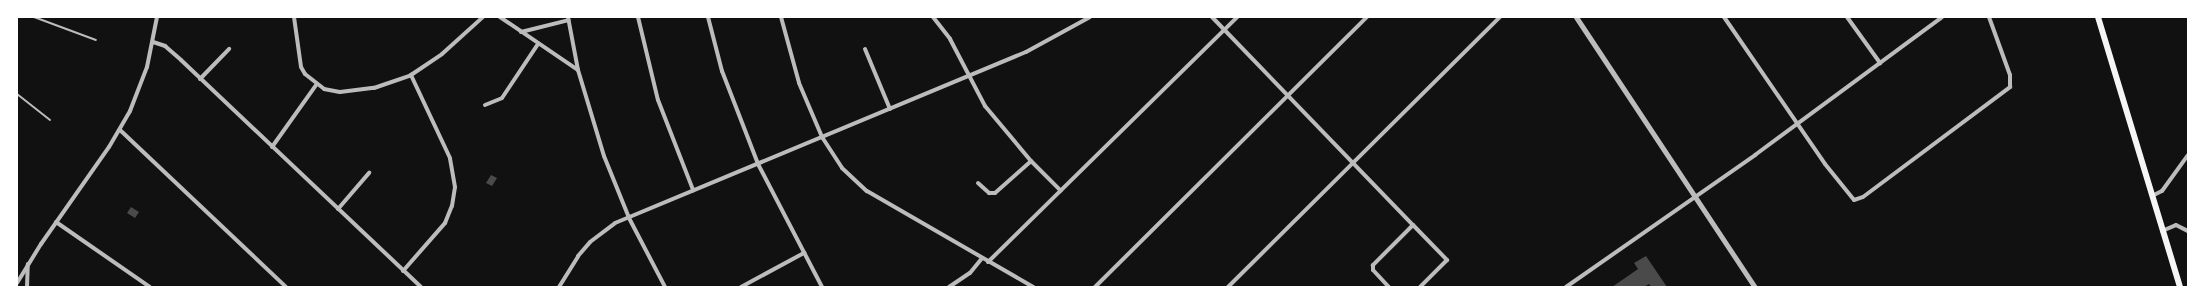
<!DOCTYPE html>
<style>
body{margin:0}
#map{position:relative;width:2205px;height:304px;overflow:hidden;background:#111;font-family:Arial,sans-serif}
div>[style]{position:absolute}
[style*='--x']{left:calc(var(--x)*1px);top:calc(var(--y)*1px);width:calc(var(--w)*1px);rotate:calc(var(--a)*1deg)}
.building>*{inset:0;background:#4a4a4a}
.service>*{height:2px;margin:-1px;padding:0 1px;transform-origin:1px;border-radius:1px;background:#bcbcbc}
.minor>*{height:4px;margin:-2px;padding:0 2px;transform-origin:2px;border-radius:2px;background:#bcbcbc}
.tertiary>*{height:5px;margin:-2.5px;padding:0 2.5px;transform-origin:2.5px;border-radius:2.5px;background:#bcbcbc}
.secondary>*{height:6px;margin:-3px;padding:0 3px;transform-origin:3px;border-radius:3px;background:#f5f5f5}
span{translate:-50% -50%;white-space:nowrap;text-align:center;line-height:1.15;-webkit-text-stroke:3px #fff;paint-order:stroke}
.frame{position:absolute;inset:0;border:18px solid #fff;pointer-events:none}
</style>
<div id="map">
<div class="building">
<div style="clip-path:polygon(491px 175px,497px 178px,492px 186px,486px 183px)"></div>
<div style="clip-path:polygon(131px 207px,139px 212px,135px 218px,127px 213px)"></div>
<div style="clip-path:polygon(1646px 256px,1667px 287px,1651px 287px,1649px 284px,1644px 287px,1612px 287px,1638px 269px,1634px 263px)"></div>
</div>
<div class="service">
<div style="--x:34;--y:17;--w:66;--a:20.4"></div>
<div style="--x:17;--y:94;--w:42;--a:38.2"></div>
</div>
<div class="minor">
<div style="--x:294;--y:17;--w:50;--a:82"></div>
<div style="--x:301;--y:67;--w:8;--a:60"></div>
<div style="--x:305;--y:74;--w:24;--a:38"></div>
<div style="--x:324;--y:89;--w:16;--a:11"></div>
<div style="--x:340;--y:92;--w:34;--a:-7"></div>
<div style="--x:374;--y:88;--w:39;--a:-19"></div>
<div style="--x:411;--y:75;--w:37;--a:-34"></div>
<div style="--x:442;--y:54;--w:55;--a:-42.1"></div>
<div style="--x:500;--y:17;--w:94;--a:34.2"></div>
<div style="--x:568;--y:17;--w:54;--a:79.3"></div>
<div style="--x:578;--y:70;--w:90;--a:73.2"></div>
<div style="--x:604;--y:156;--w:67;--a:68"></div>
<div style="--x:629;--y:218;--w:78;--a:62.4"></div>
<div style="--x:638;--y:17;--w:85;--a:76.5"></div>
<div style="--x:658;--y:100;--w:97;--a:68.7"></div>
<div style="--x:708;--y:17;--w:56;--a:75.5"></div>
<div style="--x:722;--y:71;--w:100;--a:68.8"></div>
<div style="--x:758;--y:164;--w:139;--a:62.5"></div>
<div style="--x:781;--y:17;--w:68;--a:74.7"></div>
<div style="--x:799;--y:83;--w:59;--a:66.9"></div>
<div style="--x:822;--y:137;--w:37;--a:57"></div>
<div style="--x:842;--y:168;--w:34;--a:43"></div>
<div style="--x:867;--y:191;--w:192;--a:30"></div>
<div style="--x:933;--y:17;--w:28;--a:52"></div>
<div style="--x:950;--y:39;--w:76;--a:62.4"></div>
<div style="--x:985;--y:106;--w:72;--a:50.1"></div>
<div style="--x:1031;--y:161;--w:42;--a:45"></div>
<div style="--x:1212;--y:17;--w:289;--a:46"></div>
<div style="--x:1413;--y:225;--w:57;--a:135"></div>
<div style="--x:1373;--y:265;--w:5;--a:90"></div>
<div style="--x:1373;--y:270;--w:23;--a:47"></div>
<div style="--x:1724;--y:17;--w:178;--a:55.5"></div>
<div style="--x:1825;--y:164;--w:46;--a:51.1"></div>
<div style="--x:1854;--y:200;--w:9;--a:-18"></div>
<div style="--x:1863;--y:197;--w:184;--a:-36.8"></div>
<div style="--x:2010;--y:87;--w:12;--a:-90"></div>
<div style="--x:2010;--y:75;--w:62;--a:-109.9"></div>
<div style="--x:1847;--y:17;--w:57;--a:54.3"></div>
<div style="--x:521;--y:32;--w:49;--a:-14"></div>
<div style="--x:153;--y:42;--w:13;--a:18"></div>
<div style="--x:165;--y:46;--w:21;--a:41"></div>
<div style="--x:181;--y:60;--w:330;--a:43.4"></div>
<div style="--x:865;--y:49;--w:65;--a:67.4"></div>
<div style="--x:200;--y:79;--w:42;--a:-46"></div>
<div style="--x:485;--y:105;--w:18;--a:-22"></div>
<div style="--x:502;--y:98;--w:65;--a:-56.3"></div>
<div style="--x:120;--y:130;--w:228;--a:43.4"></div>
<div style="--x:272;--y:147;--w:76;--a:-54.6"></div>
<div style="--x:978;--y:183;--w:15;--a:42"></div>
<div style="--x:989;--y:193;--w:6;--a:0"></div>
<div style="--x:995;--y:193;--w:48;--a:-41.6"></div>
<div style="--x:2152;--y:196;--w:11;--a:-27"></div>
<div style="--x:2162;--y:191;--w:44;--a:-54.2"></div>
<div style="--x:338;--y:209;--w:48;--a:-49.3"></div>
<div style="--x:56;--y:222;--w:114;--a:34.7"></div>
<div style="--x:1413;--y:225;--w:49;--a:45.8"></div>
<div style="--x:1447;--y:260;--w:38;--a:135"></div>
<div style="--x:2162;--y:231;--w:15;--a:-23"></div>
<div style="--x:2176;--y:225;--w:13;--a:27"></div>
<div style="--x:988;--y:262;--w:349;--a:-44.5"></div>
<div style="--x:403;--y:271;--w:64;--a:-48.8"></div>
<div style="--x:445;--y:223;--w:18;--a:-68"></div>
<div style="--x:452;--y:206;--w:19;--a:-81"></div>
<div style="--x:455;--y:187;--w:29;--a:-100"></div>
<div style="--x:450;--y:158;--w:92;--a:-115.2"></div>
<div style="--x:17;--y:283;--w:46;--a:-58.4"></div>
<div style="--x:41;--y:244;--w:118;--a:-55"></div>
<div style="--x:109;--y:147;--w:42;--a:-59.7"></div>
<div style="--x:130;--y:111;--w:47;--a:-68.9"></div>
<div style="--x:147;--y:67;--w:51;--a:-78.7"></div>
<div style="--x:27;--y:287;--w:23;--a:-88"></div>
<div style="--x:559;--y:287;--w:36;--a:-58"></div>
<div style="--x:578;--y:256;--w:18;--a:-49"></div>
<div style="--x:590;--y:242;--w:31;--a:-37"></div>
<div style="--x:615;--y:223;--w:445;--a:-22.6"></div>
<div style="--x:1026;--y:52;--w:73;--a:-28.7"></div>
<div style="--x:741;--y:287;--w:72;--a:-28.4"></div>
<div style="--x:949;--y:287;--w:25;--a:-34"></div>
<div style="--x:970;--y:273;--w:19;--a:-51"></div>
<div style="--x:1095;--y:287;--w:383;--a:-44.8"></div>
<div style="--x:1228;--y:287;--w:383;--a:-44.8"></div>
<div style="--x:1566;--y:287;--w:231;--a:-34.9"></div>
<div style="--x:1755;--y:155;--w:232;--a:-36.4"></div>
</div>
<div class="tertiary">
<div style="--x:1576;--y:17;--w:324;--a:56.5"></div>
</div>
<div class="secondary">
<div style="--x:2098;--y:17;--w:282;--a:73.1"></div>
</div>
<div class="frame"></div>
</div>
